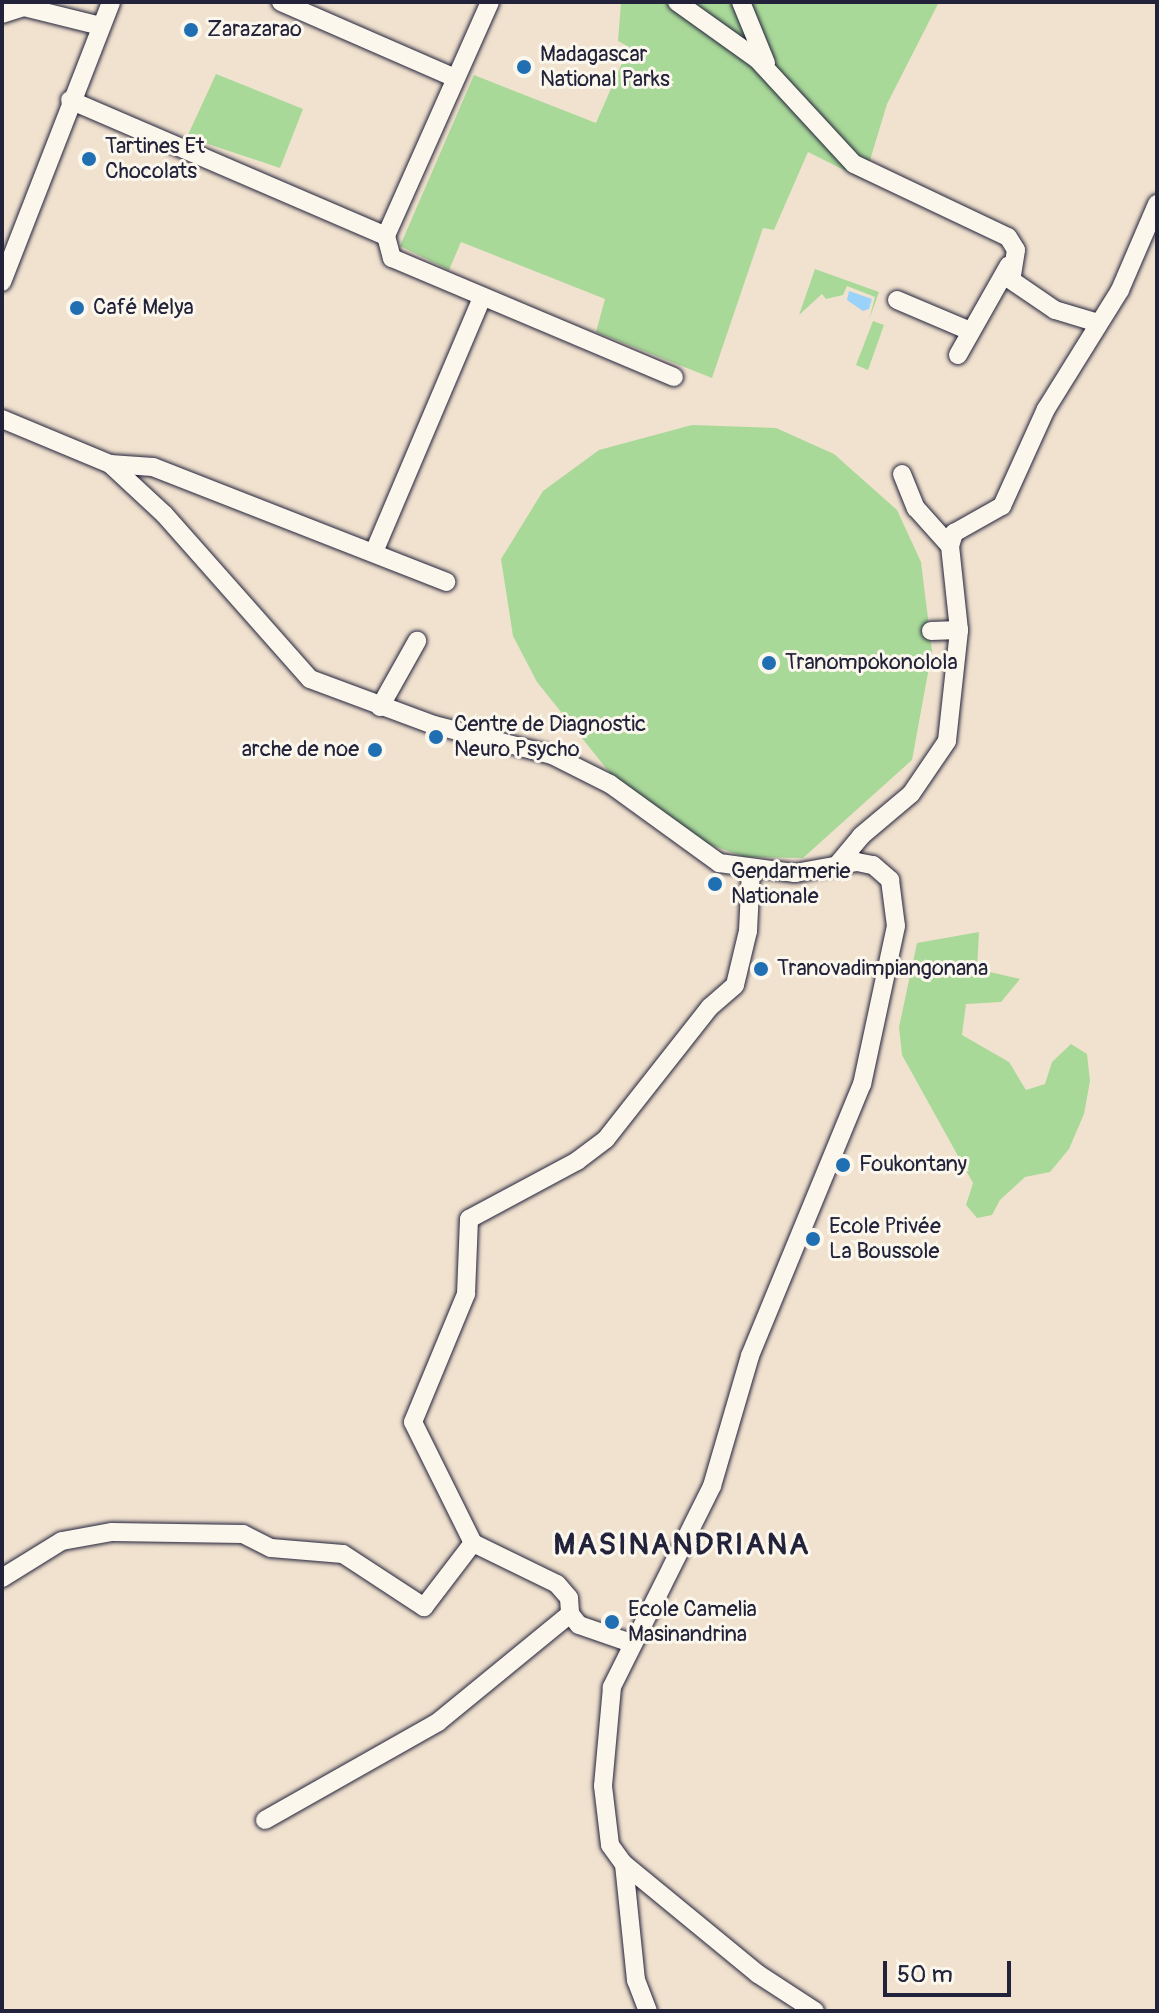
<!DOCTYPE html>
<meta charset="utf-8">
<style>
body{margin:0}
#map{position:relative;width:1159px;height:2013px;overflow:hidden;background:#f1e2cf;font-family:Pangolin,sans-serif}
div>[style]{position:absolute}
[style*='--x']{left:calc(var(--x)*1px);top:calc(var(--y)*1px);width:calc(var(--w)*1px);rotate:calc(var(--a)*1deg)}
.green>*{inset:0;background:#a9d999}
.water>*{inset:0;background:#9ad2fa}
.roads{filter:drop-shadow(0 0 2px #22223b) drop-shadow(0 0 2px #22223b)}
.minor>*{height:18px;margin:-9px;padding:0 9px;transform-origin:9px;border-radius:9px;background:#fbf7ec}
.dots>*{width:22px;height:22px;translate:-50% -50%;box-sizing:border-box;border:4px solid #fbf7ec;border-radius:50%}
span{translate:-50% -50%;white-space:nowrap;text-align:center;line-height:1.15;-webkit-text-stroke:6px #fbf7ec;paint-order:stroke}
.poi-label{font-size:22px;color:#22223b}
.left{translate:0 -50%;text-align:left}
.right{translate:-100% -50%;text-align:right}
.district-label{font-size:30px;color:#22223b;font-weight:700;letter-spacing:2px}
.frame{position:absolute;inset:0;border:4px solid #22223b;pointer-events:none}
.scale{position:absolute;left:883px;top:1961px;width:128px;height:36px;box-sizing:border-box;border:4px solid #22223b;border-top:0;padding-left:10px;font-size:24px;line-height:28px;white-space:nowrap;color:#22223b;-webkit-text-stroke:6px #fbf7ec;paint-order:stroke}
</style>
<div id="map">
<div class="green">
<div style="clip-path:polygon(621px 2px,939px 2px,887px 104px,864px 180px,808px 152px,774px 230px,763px 228px,712px 378px,596px 332px,605px 299px,461px 242px,449px 270px,400px 246px,474px 75px,596px 123px,629px 47px,618px 41px)"></div>
<div style="clip-path:polygon(216px 74px,303px 109px,280px 168px,187px 137px)"></div>
<div style="clip-path:polygon(815px 269px,879px 292px,869px 320px,875px 297px,847px 286px,843px 295px,826px 299px,822px 294px,799px 315px)"></div>
<div style="clip-path:polygon(873px 321px,884px 325px,868px 370px,856px 365px)"></div>
<div style="clip-path:polygon(692px 425px,776px 428px,834px 454px,897px 510px,921px 562px,932px 651px,912px 760px,803px 858px,745px 857px,683px 835px,622px 788px,537px 682px,513px 636px,501px 559px,543px 491px,599px 450px)"></div>
<div style="clip-path:polygon(979px 932px,977px 969px,1020px 979px,1001px 1002px,966px 1004px,962px 1035px,1009px 1062px,1026px 1090px,1045px 1084px,1052px 1062px,1071px 1044px,1087px 1054px,1090px 1081px,1084px 1114px,1069px 1149px,1050px 1172px,1025px 1177px,1000px 1200px,992px 1215px,977px 1218px,966px 1205px,973px 1183px,902px 1055px,899px 1027px,917px 943px)"></div>
</div>
<div class="water">
<div style="clip-path:polygon(849px 291px,872px 299px,869px 309px,863px 311px,847px 300px)"></div>
</div>
<div class="roads">
<div class="minor">
<div style="--x:281;--y:2;--w:190;--a:23.6"></div>
<div style="--x:490;--y:2;--w:256;--a:114"></div>
<div style="--x:386;--y:236;--w:23;--a:75"></div>
<div style="--x:392;--y:258;--w:306;--a:22.9"></div>
<div style="--x:677;--y:2;--w:98;--a:35.5"></div>
<div style="--x:757;--y:59;--w:143;--a:47.3"></div>
<div style="--x:854;--y:164;--w:170;--a:25.4"></div>
<div style="--x:1008;--y:237;--w:15;--a:58"></div>
<div style="--x:1016;--y:250;--w:30;--a:99"></div>
<div style="--x:1011;--y:280;--w:53;--a:34.3"></div>
<div style="--x:1055;--y:310;--w:42;--a:16.7"></div>
<div style="--x:741;--y:2;--w:66;--a:67.7"></div>
<div style="--x:2;--y:14;--w:23;--a:-18"></div>
<div style="--x:24;--y:7;--w:79;--a:13.9"></div>
<div style="--x:70;--y:100;--w:344;--a:23.3"></div>
<div style="--x:2;--y:282;--w:300;--a:-68.7"></div>
<div style="--x:897;--y:300;--w:79;--a:23"></div>
<div style="--x:958;--y:355;--w:103;--a:-60.5"></div>
<div style="--x:2;--y:419;--w:117;--a:22.6"></div>
<div style="--x:110;--y:464;--w:74;--a:42.8"></div>
<div style="--x:164;--y:514;--w:220;--a:48.5"></div>
<div style="--x:310;--y:679;--w:132;--a:20.4"></div>
<div style="--x:434;--y:725;--w:122;--a:14.3"></div>
<div style="--x:552;--y:755;--w:65;--a:26.6"></div>
<div style="--x:610;--y:784;--w:135;--a:35.9"></div>
<div style="--x:719;--y:863;--w:77;--a:7.5"></div>
<div style="--x:795;--y:873;--w:63;--a:-10.1"></div>
<div style="--x:857;--y:862;--w:16;--a:11"></div>
<div style="--x:873;--y:865;--w:23;--a:41"></div>
<div style="--x:890;--y:880;--w:46;--a:82.6"></div>
<div style="--x:896;--y:926;--w:162;--a:102.1"></div>
<div style="--x:862;--y:1084;--w:294;--a:112.4"></div>
<div style="--x:750;--y:1356;--w:135;--a:106.3"></div>
<div style="--x:712;--y:1486;--w:225;--a:116.5"></div>
<div style="--x:612;--y:1687;--w:99;--a:95.2"></div>
<div style="--x:603;--y:1786;--w:59;--a:83.2"></div>
<div style="--x:610;--y:1845;--w:24;--a:54"></div>
<div style="--x:624;--y:1864;--w:117;--a:84.1"></div>
<div style="--x:636;--y:1980;--w:33;--a:69"></div>
<div style="--x:110;--y:464;--w:43;--a:4"></div>
<div style="--x:153;--y:467;--w:315;--a:21.4"></div>
<div style="--x:902;--y:474;--w:37;--a:68"></div>
<div style="--x:916;--y:508;--w:51;--a:48.2"></div>
<div style="--x:374;--y:552;--w:276;--a:-67"></div>
<div style="--x:931;--y:631;--w:28;--a:-2"></div>
<div style="--x:380;--y:707;--w:76;--a:-60.7"></div>
<div style="--x:837;--y:865;--w:38;--a:-50"></div>
<div style="--x:861;--y:836;--w:65;--a:-40"></div>
<div style="--x:911;--y:794;--w:64;--a:-55.8"></div>
<div style="--x:947;--y:741;--w:112;--a:-83.8"></div>
<div style="--x:959;--y:630;--w:84;--a:-96.1"></div>
<div style="--x:950;--y:546;--w:14;--a:-73"></div>
<div style="--x:954;--y:533;--w:55;--a:-29.4"></div>
<div style="--x:1002;--y:506;--w:107;--a:-65.6"></div>
<div style="--x:1046;--y:409;--w:140;--a:-58.1"></div>
<div style="--x:1120;--y:290;--w:94;--a:-66.7"></div>
<div style="--x:473;--y:1543;--w:135;--a:-116.4"></div>
<div style="--x:413;--y:1422;--w:139;--a:-67.5"></div>
<div style="--x:466;--y:1294;--w:75;--a:-87.7"></div>
<div style="--x:469;--y:1219;--w:123;--a:-28.2"></div>
<div style="--x:577;--y:1161;--w:36;--a:-37"></div>
<div style="--x:606;--y:1139;--w:168;--a:-51.8"></div>
<div style="--x:710;--y:1007;--w:33;--a:-41"></div>
<div style="--x:735;--y:985;--w:56;--a:-76.5"></div>
<div style="--x:748;--y:931;--w:61;--a:-87.2"></div>
<div style="--x:2;--y:1578;--w:70;--a:-31.7"></div>
<div style="--x:62;--y:1541;--w:51;--a:-10.2"></div>
<div style="--x:112;--y:1532;--w:131;--a:0.9"></div>
<div style="--x:243;--y:1534;--w:31;--a:27"></div>
<div style="--x:271;--y:1548;--w:72;--a:4.8"></div>
<div style="--x:343;--y:1554;--w:97;--a:33.2"></div>
<div style="--x:424;--y:1607;--w:81;--a:-52.6"></div>
<div style="--x:473;--y:1543;--w:93;--a:26"></div>
<div style="--x:557;--y:1584;--w:18;--a:49"></div>
<div style="--x:569;--y:1598;--w:16;--a:86"></div>
<div style="--x:570;--y:1614;--w:14;--a:51"></div>
<div style="--x:579;--y:1625;--w:55;--a:19.1"></div>
<div style="--x:265;--y:1820;--w:199;--a:-29.5"></div>
<div style="--x:438;--y:1722;--w:171;--a:-39.3"></div>
<div style="--x:624;--y:1864;--w:173;--a:39.4"></div>
<div style="--x:758;--y:1974;--w:68;--a:33"></div>
</div>
</div>
<div class="dots">
<div style="left:191px;top:30px;background:#1f6fb2"></div>
<div style="left:524px;top:67px;background:#1f6fb2"></div>
<div style="left:89px;top:159px;background:#1f6fb2"></div>
<div style="left:77px;top:308px;background:#1f6fb2"></div>
<div style="left:769px;top:663px;background:#1f6fb2"></div>
<div style="left:436px;top:737px;background:#1f6fb2"></div>
<div style="left:375px;top:750px;background:#1f6fb2"></div>
<div style="left:715px;top:884px;background:#1f6fb2"></div>
<div style="left:761px;top:969px;background:#1f6fb2"></div>
<div style="left:843px;top:1165px;background:#1f6fb2"></div>
<div style="left:813px;top:1239px;background:#1f6fb2"></div>
<div style="left:612px;top:1622px;background:#1f6fb2"></div>
</div>
<div class="poi-label">
<span class="left" style="left:207px;top:30px">Zarazarao</span>
<span class="left" style="left:540px;top:67px">Madagascar<br>National Parks</span>
<span class="left" style="left:105px;top:159px">Tartines Et<br>Chocolats</span>
<span class="left" style="left:93px;top:308px">Café Melya</span>
<span class="left" style="left:785px;top:663px">Tranompokonolola</span>
<span class="left" style="left:454px;top:737px">Centre de Diagnostic<br>Neuro Psycho</span>
<span class="right" style="left:359px;top:750px">arche de noe</span>
<span class="left" style="left:731px;top:884px">Gendarmerie<br>Nationale</span>
<span class="left" style="left:777px;top:969px">Tranovadimpiangonana</span>
<span class="left" style="left:859px;top:1165px">Foukontany</span>
<span class="left" style="left:829px;top:1239px">Ecole Privée<br>La Boussole</span>
<span class="left" style="left:628px;top:1622px">Ecole Camelia<br>Masinandrina</span>
</div>
<div class="district-label">
<span style="left:682px;top:1545px">MASINANDRIANA</span>
</div>
<div class="frame"></div>
<div class="scale">50 m</div>
</div>
